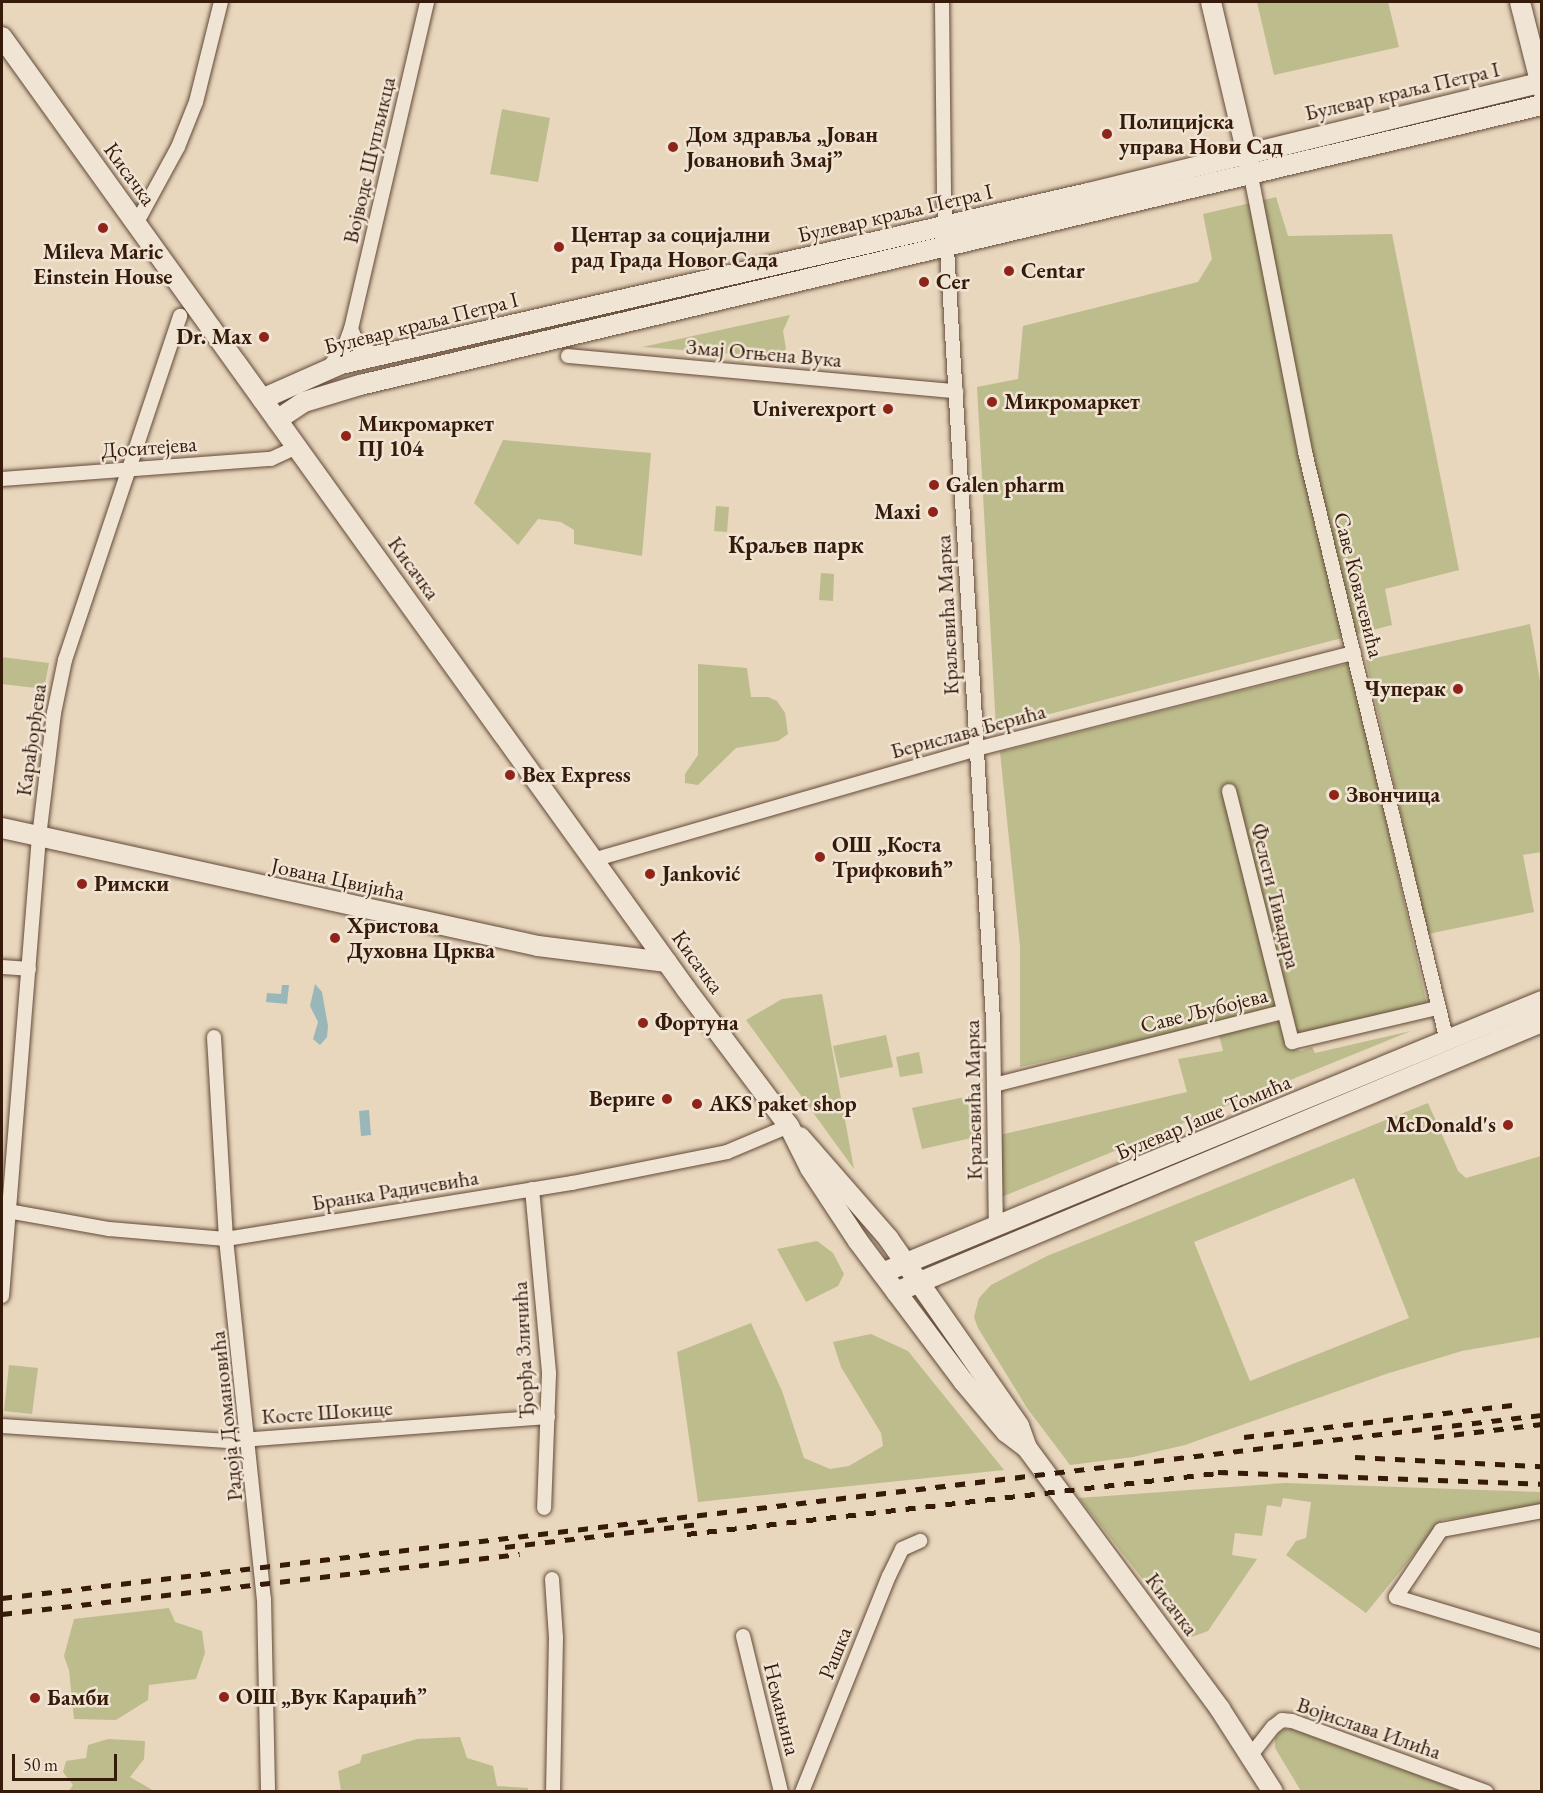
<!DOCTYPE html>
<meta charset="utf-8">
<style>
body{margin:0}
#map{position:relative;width:1543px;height:1793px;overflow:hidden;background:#e8d6bd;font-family:"EB Garamond",serif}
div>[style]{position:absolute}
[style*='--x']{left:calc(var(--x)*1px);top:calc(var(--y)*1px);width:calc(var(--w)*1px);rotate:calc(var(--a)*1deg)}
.green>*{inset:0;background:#bdbc8c}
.water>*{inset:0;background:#99b7b9}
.roads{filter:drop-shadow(0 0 2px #634a37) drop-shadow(0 0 2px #634a37)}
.street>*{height:14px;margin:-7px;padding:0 7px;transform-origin:7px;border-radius:7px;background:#f0e4d4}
.secondary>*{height:20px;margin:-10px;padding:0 10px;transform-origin:10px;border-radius:10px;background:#f0e4d4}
.rail>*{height:4.5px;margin-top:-2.25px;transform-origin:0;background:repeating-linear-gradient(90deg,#371b0a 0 10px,transparent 0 20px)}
.dots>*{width:16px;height:16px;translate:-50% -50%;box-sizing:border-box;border:3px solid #f0e4d4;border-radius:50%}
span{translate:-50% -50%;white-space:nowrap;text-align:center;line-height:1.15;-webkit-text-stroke:5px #f0e4d4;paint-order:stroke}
.street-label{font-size:22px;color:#371b0a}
.poi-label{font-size:22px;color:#371b0a;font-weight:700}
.left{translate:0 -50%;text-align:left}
.right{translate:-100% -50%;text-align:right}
.neighbourhood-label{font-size:24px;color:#371b0a;font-weight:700}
.frame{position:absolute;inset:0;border:3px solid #371b0a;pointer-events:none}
.scale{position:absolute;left:12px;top:1754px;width:105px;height:27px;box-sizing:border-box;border:3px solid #371b0a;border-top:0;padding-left:8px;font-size:18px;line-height:21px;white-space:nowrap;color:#371b0a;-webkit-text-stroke:4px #f0e4d4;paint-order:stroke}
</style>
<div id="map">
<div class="green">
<div style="clip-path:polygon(1257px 2px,1388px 2px,1399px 47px,1274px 75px)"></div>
<div style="clip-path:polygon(502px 109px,550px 118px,538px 182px,490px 174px)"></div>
<div style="clip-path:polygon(1276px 197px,1288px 236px,1392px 234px,1459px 570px,1385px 589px,1392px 625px,996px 728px,977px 387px,1018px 379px,1023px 326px,1198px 282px,1212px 259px,1203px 214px)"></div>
<div style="clip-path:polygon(790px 315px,783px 331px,786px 349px,778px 357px,642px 347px)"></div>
<div style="clip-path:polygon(503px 440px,651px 453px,642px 556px,574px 544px,574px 530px,561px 522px,538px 519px,518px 545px,474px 503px)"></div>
<div style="clip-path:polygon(716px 506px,729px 507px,727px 532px,714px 531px)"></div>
<div style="clip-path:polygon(821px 573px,834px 574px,833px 601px,819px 600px)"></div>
<div style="clip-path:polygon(1530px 624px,1541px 687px,1542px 852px,1523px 855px,1534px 912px,1428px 934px,1366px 660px)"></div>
<div style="clip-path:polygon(2px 657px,49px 663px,44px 689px,2px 684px)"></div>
<div style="clip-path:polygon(1351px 663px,1427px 1005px,1296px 1035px,1288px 1007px,1020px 1067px,1020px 946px,1000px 752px)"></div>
<div style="clip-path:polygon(698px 664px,747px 668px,751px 697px,768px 697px,777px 701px,785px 713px,788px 734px,778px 741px,736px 748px,698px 785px,685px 783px,685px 774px,698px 755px)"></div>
<div style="clip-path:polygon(822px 994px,854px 1169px,746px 1020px,782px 999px)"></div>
<div style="clip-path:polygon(1279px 1022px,1287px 1048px,1301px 1051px,1312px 1047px,1315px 1053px,1411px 1031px,999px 1198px,1000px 1135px,1187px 1092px,1178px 1059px,1223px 1051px,1219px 1035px)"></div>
<div style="clip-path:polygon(886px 1035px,893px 1067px,840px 1078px,833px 1046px)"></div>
<div style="clip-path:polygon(919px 1052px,923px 1073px,900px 1077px,896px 1057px)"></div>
<div style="clip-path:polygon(979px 1094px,976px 1137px,922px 1149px,912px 1108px)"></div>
<div style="clip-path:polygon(evenodd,1428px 1103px,1458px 1171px,1466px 1178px,1541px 1156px,1541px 1337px,1462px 1351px,1386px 1374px,1185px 1445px,1133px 1457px,1070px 1465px,1027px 1408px,978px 1328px,974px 1317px,979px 1298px,991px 1285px,1047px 1256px,1428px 1103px,1354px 1178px,1409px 1318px,1250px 1381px,1194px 1242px,1354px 1178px)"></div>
<div style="clip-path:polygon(817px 1241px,833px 1253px,844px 1274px,838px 1286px,806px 1302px,777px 1249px)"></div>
<div style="clip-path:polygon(751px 1323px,782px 1391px,804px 1458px,830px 1469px,849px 1466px,883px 1446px,881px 1433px,841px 1367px,833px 1342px,871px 1334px,908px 1351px,1004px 1470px,698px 1502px,677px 1352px)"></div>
<div style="clip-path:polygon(9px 1365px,38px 1368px,32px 1414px,4px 1411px)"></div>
<div style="clip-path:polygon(1285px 1483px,1541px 1492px,1542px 1506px,1442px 1520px,1366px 1613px,1286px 1555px,1296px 1541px,1306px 1538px,1311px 1502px,1283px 1498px,1281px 1507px,1267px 1505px,1262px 1536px,1235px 1533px,1232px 1555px,1257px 1559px,1208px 1631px,1189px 1638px,1079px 1498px)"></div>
<div style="clip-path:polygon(169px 1608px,175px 1622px,202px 1631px,205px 1653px,196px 1679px,149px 1685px,148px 1700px,116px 1720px,74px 1719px,69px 1670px,64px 1656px,74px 1619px)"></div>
<div style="clip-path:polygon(1292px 1729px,1316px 1738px,1461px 1791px,1301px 1791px,1275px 1748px,1275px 1738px,1282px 1730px)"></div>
<div style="clip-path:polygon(460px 1737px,467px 1758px,493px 1766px,497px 1786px,528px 1788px,528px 1791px,341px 1791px,338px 1771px,360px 1763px,362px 1755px,417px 1739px)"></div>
<div style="clip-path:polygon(108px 1739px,145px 1741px,144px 1759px,130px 1777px,154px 1791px,69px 1791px,73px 1785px,63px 1772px,66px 1761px,86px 1758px,88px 1745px)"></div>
</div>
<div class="water">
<div style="clip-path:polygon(315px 984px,322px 992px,328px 1026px,327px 1037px,320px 1045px,313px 1039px,318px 1022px,310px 1006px)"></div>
<div style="clip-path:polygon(282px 985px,289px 985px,287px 1004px,266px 1002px,267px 993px,281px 994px)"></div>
<div style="clip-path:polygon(369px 1110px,371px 1135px,361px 1136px,359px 1111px)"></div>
</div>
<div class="roads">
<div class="street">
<div style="--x:942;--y:2;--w:196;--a:89.4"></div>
<div style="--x:944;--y:198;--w:823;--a:86.59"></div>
<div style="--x:993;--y:1020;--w:207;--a:89.2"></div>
<div style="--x:1250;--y:171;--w:286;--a:78.9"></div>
<div style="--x:1305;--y:452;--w:606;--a:76.45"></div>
<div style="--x:136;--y:224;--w:88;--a:-61.4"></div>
<div style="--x:178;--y:147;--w:48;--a:-68.2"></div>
<div style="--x:196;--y:102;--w:103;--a:-76"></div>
<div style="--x:351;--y:329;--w:20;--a:66"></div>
<div style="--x:359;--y:347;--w:20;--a:24"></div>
<div style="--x:568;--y:356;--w:390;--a:5.2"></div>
<div style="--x:329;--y:367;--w:24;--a:-52"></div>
<div style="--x:344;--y:348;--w:20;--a:-70"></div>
<div style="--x:351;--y:329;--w:336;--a:-76.9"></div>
<div style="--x:2;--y:479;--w:270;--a:-4.3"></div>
<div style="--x:271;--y:459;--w:29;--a:-25"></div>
<div style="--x:1229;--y:791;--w:259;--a:75.9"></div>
<div style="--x:1292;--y:1042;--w:149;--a:-13.2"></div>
<div style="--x:596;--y:859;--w:396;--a:-16.1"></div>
<div style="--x:976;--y:749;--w:390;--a:-14.3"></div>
<div style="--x:2;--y:967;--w:27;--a:4"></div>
<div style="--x:214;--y:1037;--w:202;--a:86.6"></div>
<div style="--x:226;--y:1239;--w:362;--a:84"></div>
<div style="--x:264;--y:1599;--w:193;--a:88.8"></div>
<div style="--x:994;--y:1085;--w:298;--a:-14.2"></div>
<div style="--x:532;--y:1189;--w:186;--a:84.7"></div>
<div style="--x:549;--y:1374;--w:134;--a:92.1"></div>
<div style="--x:2;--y:1210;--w:109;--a:10.1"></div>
<div style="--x:109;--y:1229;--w:117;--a:4.9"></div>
<div style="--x:226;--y:1239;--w:351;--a:-9.2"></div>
<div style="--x:572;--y:1183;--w:158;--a:-11.3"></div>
<div style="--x:727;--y:1152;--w:67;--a:-22.8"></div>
<div style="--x:2;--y:1296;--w:460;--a:-85.4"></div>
<div style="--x:39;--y:837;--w:125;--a:-83.1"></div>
<div style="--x:54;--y:713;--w:54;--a:-78.3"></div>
<div style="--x:65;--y:660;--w:363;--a:-71.5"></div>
<div style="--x:2;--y:1426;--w:226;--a:3.8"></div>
<div style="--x:228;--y:1441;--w:321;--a:-4.3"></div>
<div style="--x:1542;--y:1511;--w:103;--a:169.3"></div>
<div style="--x:1441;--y:1530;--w:81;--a:123.9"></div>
<div style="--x:1396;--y:1597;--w:152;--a:16.8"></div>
<div style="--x:552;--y:1579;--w:58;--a:86.1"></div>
<div style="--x:556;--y:1637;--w:155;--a:91.1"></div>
<div style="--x:743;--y:1636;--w:161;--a:76.3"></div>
<div style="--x:1251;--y:1755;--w:36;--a:-52"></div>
<div style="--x:1273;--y:1727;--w:11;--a:-38"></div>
<div style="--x:1282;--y:1720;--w:10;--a:6"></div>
<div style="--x:1292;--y:1721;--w:207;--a:20.1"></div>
<div style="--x:802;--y:1792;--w:233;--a:-68.1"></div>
<div style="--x:889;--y:1576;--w:30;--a:-64"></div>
<div style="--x:902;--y:1549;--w:20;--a:-24"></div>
</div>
<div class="secondary">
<div style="--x:1211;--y:2;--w:165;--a:76.7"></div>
<div style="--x:1520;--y:2;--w:90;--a:75.8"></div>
<div style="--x:2;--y:37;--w:1172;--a:54.3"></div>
<div style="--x:686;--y:989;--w:171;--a:53.1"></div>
<div style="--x:789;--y:1126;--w:47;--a:63.4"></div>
<div style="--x:810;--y:1168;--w:87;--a:56.7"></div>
<div style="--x:858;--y:1241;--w:175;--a:53.1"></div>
<div style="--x:963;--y:1381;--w:67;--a:49.9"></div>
<div style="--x:1006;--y:1432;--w:26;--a:37"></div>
<div style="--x:1027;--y:1448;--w:325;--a:53.5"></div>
<div style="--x:1220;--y:1709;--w:98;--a:57.4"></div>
<div style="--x:262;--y:399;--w:86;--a:-23.9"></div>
<div style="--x:341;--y:364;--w:766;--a:-12.89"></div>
<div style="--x:1088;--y:193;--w:467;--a:-13.7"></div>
<div style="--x:277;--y:420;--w:32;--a:-34"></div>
<div style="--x:304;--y:402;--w:59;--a:-16.9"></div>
<div style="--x:360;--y:385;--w:1215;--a:-13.33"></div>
<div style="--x:2;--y:828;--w:549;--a:12.42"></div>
<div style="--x:538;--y:946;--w:130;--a:7.1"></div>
<div style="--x:800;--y:1137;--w:134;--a:48.9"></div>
<div style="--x:888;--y:1238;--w:229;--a:55.1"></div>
<div style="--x:1019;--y:1426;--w:23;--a:70"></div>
<div style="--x:882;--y:1273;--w:714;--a:-22.4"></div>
<div style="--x:896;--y:1292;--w:700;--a:-22.68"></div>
</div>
</div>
<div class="rail">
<div style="--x:1244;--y:1437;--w:270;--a:-6.8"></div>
<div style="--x:1434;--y:1437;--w:109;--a:-6.9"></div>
<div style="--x:1355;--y:1457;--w:187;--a:2.8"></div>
<div style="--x:1218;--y:1472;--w:324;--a:2.1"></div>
<div style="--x:687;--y:1534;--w:543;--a:-6.56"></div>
<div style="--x:505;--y:1547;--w:195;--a:-6.8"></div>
<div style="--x:2;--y:1598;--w:1551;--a:-6.78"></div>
<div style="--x:2;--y:1614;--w:521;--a:-6.61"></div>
</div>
<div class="dots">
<div style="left:1107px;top:134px;background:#8f2418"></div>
<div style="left:673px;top:147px;background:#8f2418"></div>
<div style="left:103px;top:228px;background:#8f2418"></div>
<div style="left:559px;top:247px;background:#8f2418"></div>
<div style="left:1009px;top:271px;background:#8f2418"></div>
<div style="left:924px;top:282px;background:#8f2418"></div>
<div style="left:264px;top:337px;background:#8f2418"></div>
<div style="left:992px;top:402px;background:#8f2418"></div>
<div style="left:888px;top:409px;background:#8f2418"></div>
<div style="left:346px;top:436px;background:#8f2418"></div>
<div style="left:934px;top:485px;background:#8f2418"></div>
<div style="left:933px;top:512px;background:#8f2418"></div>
<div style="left:1458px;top:689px;background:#8f2418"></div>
<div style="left:510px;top:775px;background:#8f2418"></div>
<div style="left:1334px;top:795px;background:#8f2418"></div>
<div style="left:820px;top:857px;background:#8f2418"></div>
<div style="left:650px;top:874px;background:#8f2418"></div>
<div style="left:82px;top:884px;background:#8f2418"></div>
<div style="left:335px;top:938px;background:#8f2418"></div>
<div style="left:643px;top:1023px;background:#8f2418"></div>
<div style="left:667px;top:1099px;background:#8f2418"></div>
<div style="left:697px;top:1104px;background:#8f2418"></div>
<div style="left:1508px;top:1125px;background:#8f2418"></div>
<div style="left:224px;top:1697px;background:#8f2418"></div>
<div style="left:35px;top:1698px;background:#8f2418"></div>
</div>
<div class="street-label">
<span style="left:1402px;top:91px;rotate:-13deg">Булевар краља Петра I</span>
<span style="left:369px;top:160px;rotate:-77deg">Војводе Шупљикца</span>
<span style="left:130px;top:174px;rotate:54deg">Кисачка</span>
<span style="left:895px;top:213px;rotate:-13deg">Булевар краља Петра I</span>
<span style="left:421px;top:323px;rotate:-14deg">Булевар краља Петра I</span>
<span style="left:764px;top:353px;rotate:5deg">Змај Огњена Вука</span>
<span style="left:149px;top:447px;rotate:-4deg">Доситејева</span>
<span style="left:414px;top:568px;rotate:54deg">Кисачка</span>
<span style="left:1359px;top:585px;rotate:76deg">Саве Ковачевића</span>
<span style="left:947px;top:615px;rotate:-93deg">Краљевића Марка</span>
<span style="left:968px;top:731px;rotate:-15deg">Берислава Берића</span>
<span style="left:31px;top:740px;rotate:-82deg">Карађорђева</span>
<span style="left:338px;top:879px;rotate:12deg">Јована Цвијића</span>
<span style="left:1276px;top:896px;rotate:76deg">Фелеги Тивадара</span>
<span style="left:698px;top:962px;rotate:54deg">Кисачка</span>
<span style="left:1204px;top:1010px;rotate:-14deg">Саве Љубојева</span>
<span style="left:973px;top:1100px;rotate:-91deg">Краљевића Марка</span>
<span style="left:1203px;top:1117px;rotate:-23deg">Булевар Јаше Томића</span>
<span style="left:395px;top:1190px;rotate:-9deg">Бранка Радичевића</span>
<span style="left:523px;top:1350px;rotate:-93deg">Ђорђа Зличића</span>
<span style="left:327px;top:1412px;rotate:-4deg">Косте Шокице</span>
<span style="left:226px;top:1416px;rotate:-96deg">Радоја Домановића</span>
<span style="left:1172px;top:1604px;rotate:53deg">Кисачка</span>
<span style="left:835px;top:1653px;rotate:-68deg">Рашка</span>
<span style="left:782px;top:1709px;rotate:76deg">Немањина</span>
<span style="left:1369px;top:1728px;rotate:19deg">Војислава Илића</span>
</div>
<div class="poi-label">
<span class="left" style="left:1119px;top:134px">Полицијска<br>управа Нови Сад</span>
<span class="left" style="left:686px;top:147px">Дом здравља „Јован<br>Јовановић Змај”</span>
<span class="left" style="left:571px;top:247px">Центар за социјални<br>рад Града Новог Сада</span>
<span style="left:103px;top:264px">Mileva Maric<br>Einstein House</span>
<span class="left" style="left:1021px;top:271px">Centar</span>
<span class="left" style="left:936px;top:282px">Cer</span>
<span class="right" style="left:252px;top:337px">Dr. Max</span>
<span class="left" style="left:1004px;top:402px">Микромаркет</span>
<span class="right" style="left:876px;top:409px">Univerexport</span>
<span class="left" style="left:358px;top:436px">Микромаркет<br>ПЈ 104</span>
<span class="left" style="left:946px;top:485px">Galen pharm</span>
<span class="right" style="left:921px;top:512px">Maxi</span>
<span class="right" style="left:1446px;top:689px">Чуперак</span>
<span class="left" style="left:522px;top:775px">Bex Express</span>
<span class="left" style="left:1346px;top:795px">Звончица</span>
<span class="left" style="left:832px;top:857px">ОШ „Коста<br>Трифковић”</span>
<span class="left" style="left:662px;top:874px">Janković</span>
<span class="left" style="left:94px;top:884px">Римски</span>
<span class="left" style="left:347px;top:938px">Христова<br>Духовна Црква</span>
<span class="left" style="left:655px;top:1023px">Фортуна</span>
<span class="right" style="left:655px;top:1099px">Вериге</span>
<span class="left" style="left:709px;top:1104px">AKS paket shop</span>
<span class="right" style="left:1496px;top:1125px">McDonald's</span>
<span class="left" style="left:236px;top:1697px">ОШ „Вук Караџић”</span>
<span class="left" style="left:47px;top:1698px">Бамби</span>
</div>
<div class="neighbourhood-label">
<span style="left:796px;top:545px">Краљев парк</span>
</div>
<div class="frame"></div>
<div class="scale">50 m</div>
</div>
